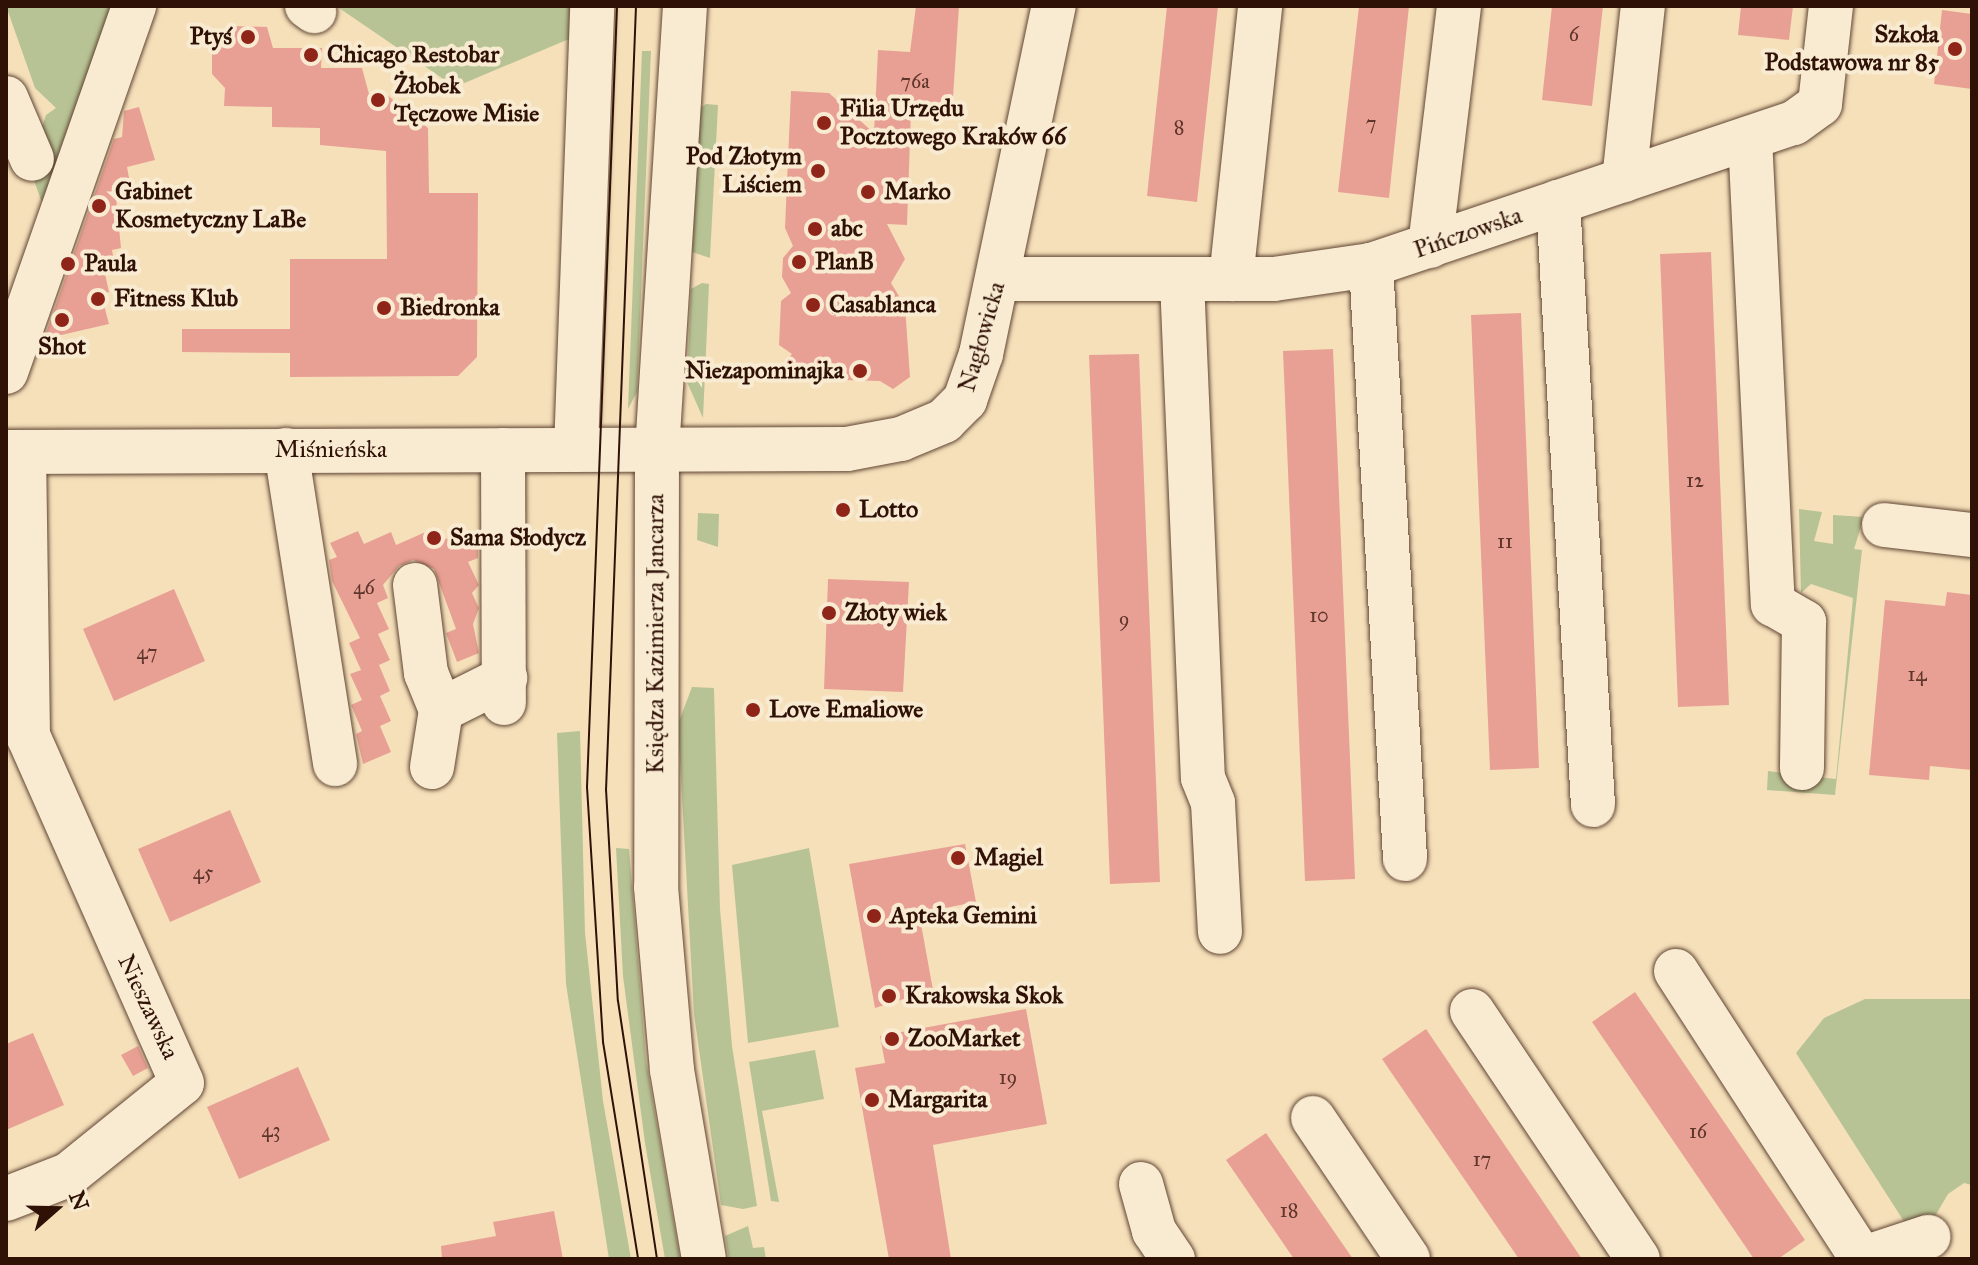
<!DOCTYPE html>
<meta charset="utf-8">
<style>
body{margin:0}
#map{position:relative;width:1978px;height:1265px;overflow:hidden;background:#f5e0ba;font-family:"IM FELL Great Primer",serif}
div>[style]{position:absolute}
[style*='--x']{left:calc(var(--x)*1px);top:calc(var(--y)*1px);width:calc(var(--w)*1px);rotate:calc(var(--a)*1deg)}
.green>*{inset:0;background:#b7c394}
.building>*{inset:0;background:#e9a094}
.roads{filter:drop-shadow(0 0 2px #614533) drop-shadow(0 0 2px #614533)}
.minor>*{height:44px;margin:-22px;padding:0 22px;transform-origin:22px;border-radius:22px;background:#f8ebd2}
.tram>*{height:2px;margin:-1px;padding:0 1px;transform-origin:1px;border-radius:1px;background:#301106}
.dots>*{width:22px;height:22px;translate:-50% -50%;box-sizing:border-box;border:4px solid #f8ebd2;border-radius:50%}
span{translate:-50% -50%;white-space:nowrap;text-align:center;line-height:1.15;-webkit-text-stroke:8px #f8ebd2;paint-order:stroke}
.number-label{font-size:20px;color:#5e352a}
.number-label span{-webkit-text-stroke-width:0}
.poi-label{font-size:24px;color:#301106;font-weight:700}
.right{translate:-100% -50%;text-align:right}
.left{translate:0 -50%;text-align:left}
.street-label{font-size:24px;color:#301106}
.frame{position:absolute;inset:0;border:8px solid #301106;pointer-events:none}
.north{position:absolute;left:16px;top:1169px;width:80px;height:80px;-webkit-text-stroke:6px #f8ebd2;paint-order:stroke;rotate:70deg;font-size:22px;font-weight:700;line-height:32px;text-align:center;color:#301106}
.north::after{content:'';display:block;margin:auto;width:28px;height:36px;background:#301106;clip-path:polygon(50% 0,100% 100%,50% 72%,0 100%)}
</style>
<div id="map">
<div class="green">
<div style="clip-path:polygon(6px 6px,112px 6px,44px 208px,29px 167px,46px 115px,56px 108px,35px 88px)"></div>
<div style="clip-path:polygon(570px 6px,569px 39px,455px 87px,339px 8px)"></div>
<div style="clip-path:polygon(642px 51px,651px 51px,637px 392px,628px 409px)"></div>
<div style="clip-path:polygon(706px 104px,718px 105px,710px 258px,692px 252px,699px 109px)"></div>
<div style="clip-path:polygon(702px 283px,709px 284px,703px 418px,687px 382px,691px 289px)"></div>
<div style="clip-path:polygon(1799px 509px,1822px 512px,1814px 541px,1833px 544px,1833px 515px,1864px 517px,1854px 549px,1862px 550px,1835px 795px,1767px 790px,1768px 771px,1836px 779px,1853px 598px,1811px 584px,1801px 593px)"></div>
<div style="clip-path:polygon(698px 513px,719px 514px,718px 547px,697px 540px)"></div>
<div style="clip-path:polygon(692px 687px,714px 688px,720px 909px,732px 1046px,757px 1206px,743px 1209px,721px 1205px,694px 1014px,678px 724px)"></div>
<div style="clip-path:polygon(580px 731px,585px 933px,603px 1101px,631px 1259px,609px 1259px,566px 984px,557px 733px)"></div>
<div style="clip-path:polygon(616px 848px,629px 849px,646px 1061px,680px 1259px,665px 1259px,645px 1143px,623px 976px)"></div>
<div style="clip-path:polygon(809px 848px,839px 1027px,748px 1043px,732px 865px)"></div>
<div style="clip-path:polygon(1865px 999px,1972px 999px,1972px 1185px,1964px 1183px,1948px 1194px,1934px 1218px,1905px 1223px,1796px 1053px,1824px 1018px)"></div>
<div style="clip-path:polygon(815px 1050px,824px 1099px,762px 1111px,779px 1202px,771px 1201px,749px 1062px)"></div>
<div style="clip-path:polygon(748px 1226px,753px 1248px,764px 1247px,766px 1259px,729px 1259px,725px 1236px)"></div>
</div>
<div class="building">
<div style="clip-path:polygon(916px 6px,959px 6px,952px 113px,911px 111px,907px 225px,887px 224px,905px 259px,891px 283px,905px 306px,910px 377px,893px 389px,880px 381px,772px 378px,792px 354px,779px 345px,781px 301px,791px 293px,782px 277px,783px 258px,793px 246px,785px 228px,791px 91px,829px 93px,874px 133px,878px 50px,910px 52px)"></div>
<div style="clip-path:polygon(1167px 6px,1218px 6px,1197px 202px,1147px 196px)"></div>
<div style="clip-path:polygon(1359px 6px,1409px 6px,1389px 198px,1338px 192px)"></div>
<div style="clip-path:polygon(1552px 6px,1603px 6px,1592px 106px,1542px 100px)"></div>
<div style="clip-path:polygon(1741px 6px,1793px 6px,1789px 40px,1738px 35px)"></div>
<div style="clip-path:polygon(1942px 10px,1972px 14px,1972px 89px,1934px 84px)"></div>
<div style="clip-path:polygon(233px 26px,267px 27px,273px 48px,322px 48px,321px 68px,362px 68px,369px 94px,386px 94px,428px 128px,429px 193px,478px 193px,477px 357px,458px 376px,290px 377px,290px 353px,182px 352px,182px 329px,290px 329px,290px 259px,387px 259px,386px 151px,320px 145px,320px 128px,272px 127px,272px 107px,224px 106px,225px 88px,212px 74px,212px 41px)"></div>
<div style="clip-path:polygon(139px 107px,155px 160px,127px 167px,132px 194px,116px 197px,121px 248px,112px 250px,115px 267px,104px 269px,109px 292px,101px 294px,109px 324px,44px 339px,114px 139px,122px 137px,124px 111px)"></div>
<div style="clip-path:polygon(1711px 252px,1729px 705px,1678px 707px,1660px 254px)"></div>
<div style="clip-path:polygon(1521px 313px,1539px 768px,1490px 770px,1471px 315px)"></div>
<div style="clip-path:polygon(1333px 349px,1355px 879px,1305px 881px,1283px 351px)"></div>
<div style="clip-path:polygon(1139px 354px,1160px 882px,1110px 884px,1089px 355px)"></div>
<div style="clip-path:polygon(437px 527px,443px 540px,470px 529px,478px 549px,478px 558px,468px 562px,479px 585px,472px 593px,479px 608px,473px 624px,479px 653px,457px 662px,446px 633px,456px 629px,434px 569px,413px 560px,399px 566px,383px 585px,388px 598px,377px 603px,389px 629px,378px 634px,390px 660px,379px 665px,390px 691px,380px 696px,391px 721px,380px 726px,391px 752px,363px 764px,356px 734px,362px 731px,351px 705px,362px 700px,350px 674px,361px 670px,349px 643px,360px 638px,332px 581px,329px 560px,337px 557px,330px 543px,358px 531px,364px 544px,391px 532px,396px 545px)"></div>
<div style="clip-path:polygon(828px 579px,909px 582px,903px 692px,824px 689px)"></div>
<div style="clip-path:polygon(174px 589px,205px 661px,114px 701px,83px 629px)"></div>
<div style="clip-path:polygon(1947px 592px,1972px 595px,1972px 770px,1930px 766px,1929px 780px,1869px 775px,1885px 600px,1945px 606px)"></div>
<div style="clip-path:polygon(230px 810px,261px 882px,170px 922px,138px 849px)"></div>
<div style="clip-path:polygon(965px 844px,976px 902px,919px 913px,933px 990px,875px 1008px,849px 864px)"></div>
<div style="clip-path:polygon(1635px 992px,1805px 1240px,1778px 1259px,1754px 1259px,1592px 1022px)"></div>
<div style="clip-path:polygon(1026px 1009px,1047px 1124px,933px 1145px,951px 1259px,889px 1259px,855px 1068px,885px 1063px,880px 1036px)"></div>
<div style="clip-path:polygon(1426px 1029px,1582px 1259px,1519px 1259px,1382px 1059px)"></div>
<div style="clip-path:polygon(33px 1033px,64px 1105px,6px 1130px,6px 1044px)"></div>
<div style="clip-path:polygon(138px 1046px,148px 1068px,133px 1076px,121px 1055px)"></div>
<div style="clip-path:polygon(298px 1067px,330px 1140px,239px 1179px,207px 1107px)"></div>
<div style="clip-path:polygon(1266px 1133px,1353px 1259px,1294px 1259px,1226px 1160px)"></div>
<div style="clip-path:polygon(554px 1211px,563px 1259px,442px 1259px,441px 1246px,496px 1236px,493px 1222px)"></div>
</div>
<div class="roads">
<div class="minor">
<div style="--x:307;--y:6;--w:9;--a:36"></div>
<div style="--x:685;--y:6;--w:445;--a:93.6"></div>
<div style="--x:657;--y:450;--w:437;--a:90.1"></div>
<div style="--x:656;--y:887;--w:184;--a:85"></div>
<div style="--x:672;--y:1070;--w:192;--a:80.4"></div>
<div style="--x:6;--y:98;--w:66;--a:66.9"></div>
<div style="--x:1750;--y:138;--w:467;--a:87.2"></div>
<div style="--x:1773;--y:604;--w:36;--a:30"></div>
<div style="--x:1804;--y:622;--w:146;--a:90.8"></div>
<div style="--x:1624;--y:180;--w:175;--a:-83.8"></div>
<div style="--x:1558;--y:202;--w:604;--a:86.68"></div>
<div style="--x:1430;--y:246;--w:242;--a:-83.1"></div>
<div style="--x:1371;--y:265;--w:595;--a:86.72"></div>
<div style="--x:1000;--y:279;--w:274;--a:0"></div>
<div style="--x:1274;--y:279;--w:98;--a:-8.2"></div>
<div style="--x:1371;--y:265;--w:446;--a:-18.6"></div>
<div style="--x:1794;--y:123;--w:32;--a:-36"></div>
<div style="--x:1820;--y:104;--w:99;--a:-83.6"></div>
<div style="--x:1231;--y:279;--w:275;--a:-83.9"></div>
<div style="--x:1182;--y:280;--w:498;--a:87.6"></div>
<div style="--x:1203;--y:778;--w:27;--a:68"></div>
<div style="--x:1213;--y:803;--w:129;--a:86.9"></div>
<div style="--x:6;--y:372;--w:388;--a:-70.7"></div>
<div style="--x:286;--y:450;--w:318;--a:81.1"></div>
<div style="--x:503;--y:450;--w:253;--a:89.8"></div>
<div style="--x:576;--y:450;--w:444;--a:-87.9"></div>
<div style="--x:6;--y:452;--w:841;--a:-0.2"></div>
<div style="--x:847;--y:449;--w:55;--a:-10.5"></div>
<div style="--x:901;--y:439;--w:47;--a:-22.7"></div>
<div style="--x:944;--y:421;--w:30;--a:-45"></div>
<div style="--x:965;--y:400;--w:49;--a:-70.8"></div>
<div style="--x:981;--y:354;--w:356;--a:-78.2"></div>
<div style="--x:1884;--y:525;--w:89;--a:6.5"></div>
<div style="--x:415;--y:585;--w:89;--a:82.9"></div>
<div style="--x:426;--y:673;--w:40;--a:68"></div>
<div style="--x:432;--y:767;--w:58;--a:-81"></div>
<div style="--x:441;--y:710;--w:72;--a:-26.6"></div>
<div style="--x:1676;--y:971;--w:342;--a:57.1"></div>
<div style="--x:1472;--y:1011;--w:298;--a:56.2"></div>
<div style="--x:1313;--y:1118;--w:170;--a:56"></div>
<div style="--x:1141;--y:1184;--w:49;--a:74.5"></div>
<div style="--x:1154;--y:1231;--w:34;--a:56"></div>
<div style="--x:6;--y:1199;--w:66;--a:-21.2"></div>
<div style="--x:68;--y:1175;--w:146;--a:-38.9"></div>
<div style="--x:182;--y:1083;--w:380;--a:-113.9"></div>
<div style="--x:28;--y:736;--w:284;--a:-90.8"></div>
<div style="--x:1861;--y:1259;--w:71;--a:-18.2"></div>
</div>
</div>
<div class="tram">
<div style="--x:617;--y:6;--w:782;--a:92.2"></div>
<div style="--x:587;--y:787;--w:256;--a:86.4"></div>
<div style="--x:603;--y:1042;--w:220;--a:80.8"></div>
<div style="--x:636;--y:6;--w:784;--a:92.19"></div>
<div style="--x:606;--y:789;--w:212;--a:86.8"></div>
<div style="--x:618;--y:1001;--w:261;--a:81.4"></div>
</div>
<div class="dots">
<div style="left:248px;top:37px;background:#8f2418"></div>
<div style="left:1955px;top:49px;background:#8f2418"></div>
<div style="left:311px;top:55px;background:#8f2418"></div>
<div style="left:378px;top:100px;background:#8f2418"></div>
<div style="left:824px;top:123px;background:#8f2418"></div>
<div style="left:818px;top:171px;background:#8f2418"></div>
<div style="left:868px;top:192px;background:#8f2418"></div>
<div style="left:99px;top:206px;background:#8f2418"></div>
<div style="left:815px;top:229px;background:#8f2418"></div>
<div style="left:799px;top:262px;background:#8f2418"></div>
<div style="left:68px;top:264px;background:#8f2418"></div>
<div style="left:98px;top:299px;background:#8f2418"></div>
<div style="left:813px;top:305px;background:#8f2418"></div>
<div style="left:384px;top:308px;background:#8f2418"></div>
<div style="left:62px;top:320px;background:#8f2418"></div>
<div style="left:860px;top:371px;background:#8f2418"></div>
<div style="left:843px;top:510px;background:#8f2418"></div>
<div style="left:434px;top:538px;background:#8f2418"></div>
<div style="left:829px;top:613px;background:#8f2418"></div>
<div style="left:753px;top:710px;background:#8f2418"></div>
<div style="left:958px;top:858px;background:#8f2418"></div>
<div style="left:874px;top:916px;background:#8f2418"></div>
<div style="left:889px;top:996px;background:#8f2418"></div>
<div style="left:892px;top:1039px;background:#8f2418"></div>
<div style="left:872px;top:1100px;background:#8f2418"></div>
</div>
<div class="number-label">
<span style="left:1574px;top:34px">6</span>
<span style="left:915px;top:81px">76a</span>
<span style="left:1371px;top:123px">7</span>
<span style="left:1179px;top:127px">8</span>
<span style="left:1695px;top:480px">12</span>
<span style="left:1505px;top:541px">11</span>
<span style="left:364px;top:587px">46</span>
<span style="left:1319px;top:615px">10</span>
<span style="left:1124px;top:619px">9</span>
<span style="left:147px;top:652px">47</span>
<span style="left:1917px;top:674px">14</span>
<span style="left:203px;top:872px">45</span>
<span style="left:1008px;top:1077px">19</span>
<span style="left:271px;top:1130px">43</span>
<span style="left:1698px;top:1131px">16</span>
<span style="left:1482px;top:1159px">17</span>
<span style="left:1289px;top:1210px">18</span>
</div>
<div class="poi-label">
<span class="right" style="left:1939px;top:49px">Szkoła<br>Podstawowa nr 85</span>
<span class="right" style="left:232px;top:37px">Ptyś</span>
<span class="left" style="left:327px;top:55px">Chicago Restobar</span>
<span class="left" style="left:394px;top:100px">Żłobek<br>Tęczowe Misie</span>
<span class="left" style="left:840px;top:123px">Filia Urzędu<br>Pocztowego Kraków 66</span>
<span class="right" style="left:802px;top:171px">Pod Złotym<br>Liściem</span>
<span class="left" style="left:115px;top:206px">Gabinet<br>Kosmetyczny LaBe</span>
<span class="left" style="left:884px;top:192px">Marko</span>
<span class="left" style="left:831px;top:229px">abc</span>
<span class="left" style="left:815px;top:262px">PlanB</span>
<span class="left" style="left:84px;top:264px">Paula</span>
<span class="left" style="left:114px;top:299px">Fitness Klub</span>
<span class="left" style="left:829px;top:305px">Casablanca</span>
<span class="left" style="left:400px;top:308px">Biedronka</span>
<span style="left:62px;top:347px">Shot</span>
<span class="right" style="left:844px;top:371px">Niezapominajka</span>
<span class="left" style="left:859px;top:510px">Lotto</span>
<span class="left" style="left:450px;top:538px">Sama Słodycz</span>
<span class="left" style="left:845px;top:613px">Złoty wiek</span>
<span class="left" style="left:769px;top:710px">Love Emaliowe</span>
<span class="left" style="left:974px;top:858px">Magiel</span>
<span class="left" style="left:890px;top:916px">Apteka Gemini</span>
<span class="left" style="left:905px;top:996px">Krakowska Skok</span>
<span class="left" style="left:908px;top:1039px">ZooMarket</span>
<span class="left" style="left:888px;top:1100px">Margarita</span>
</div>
<div class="street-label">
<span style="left:1468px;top:233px;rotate:-19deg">Pińczowska</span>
<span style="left:982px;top:337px;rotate:-74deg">Nagłowicka</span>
<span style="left:331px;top:450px">Miśnieńska</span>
<span style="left:656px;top:634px;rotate:-90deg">Księdza Kazimierza Jancarza</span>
<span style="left:148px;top:1007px;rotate:65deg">Nieszawska</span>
</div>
<div class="frame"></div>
<div class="north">N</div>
</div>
